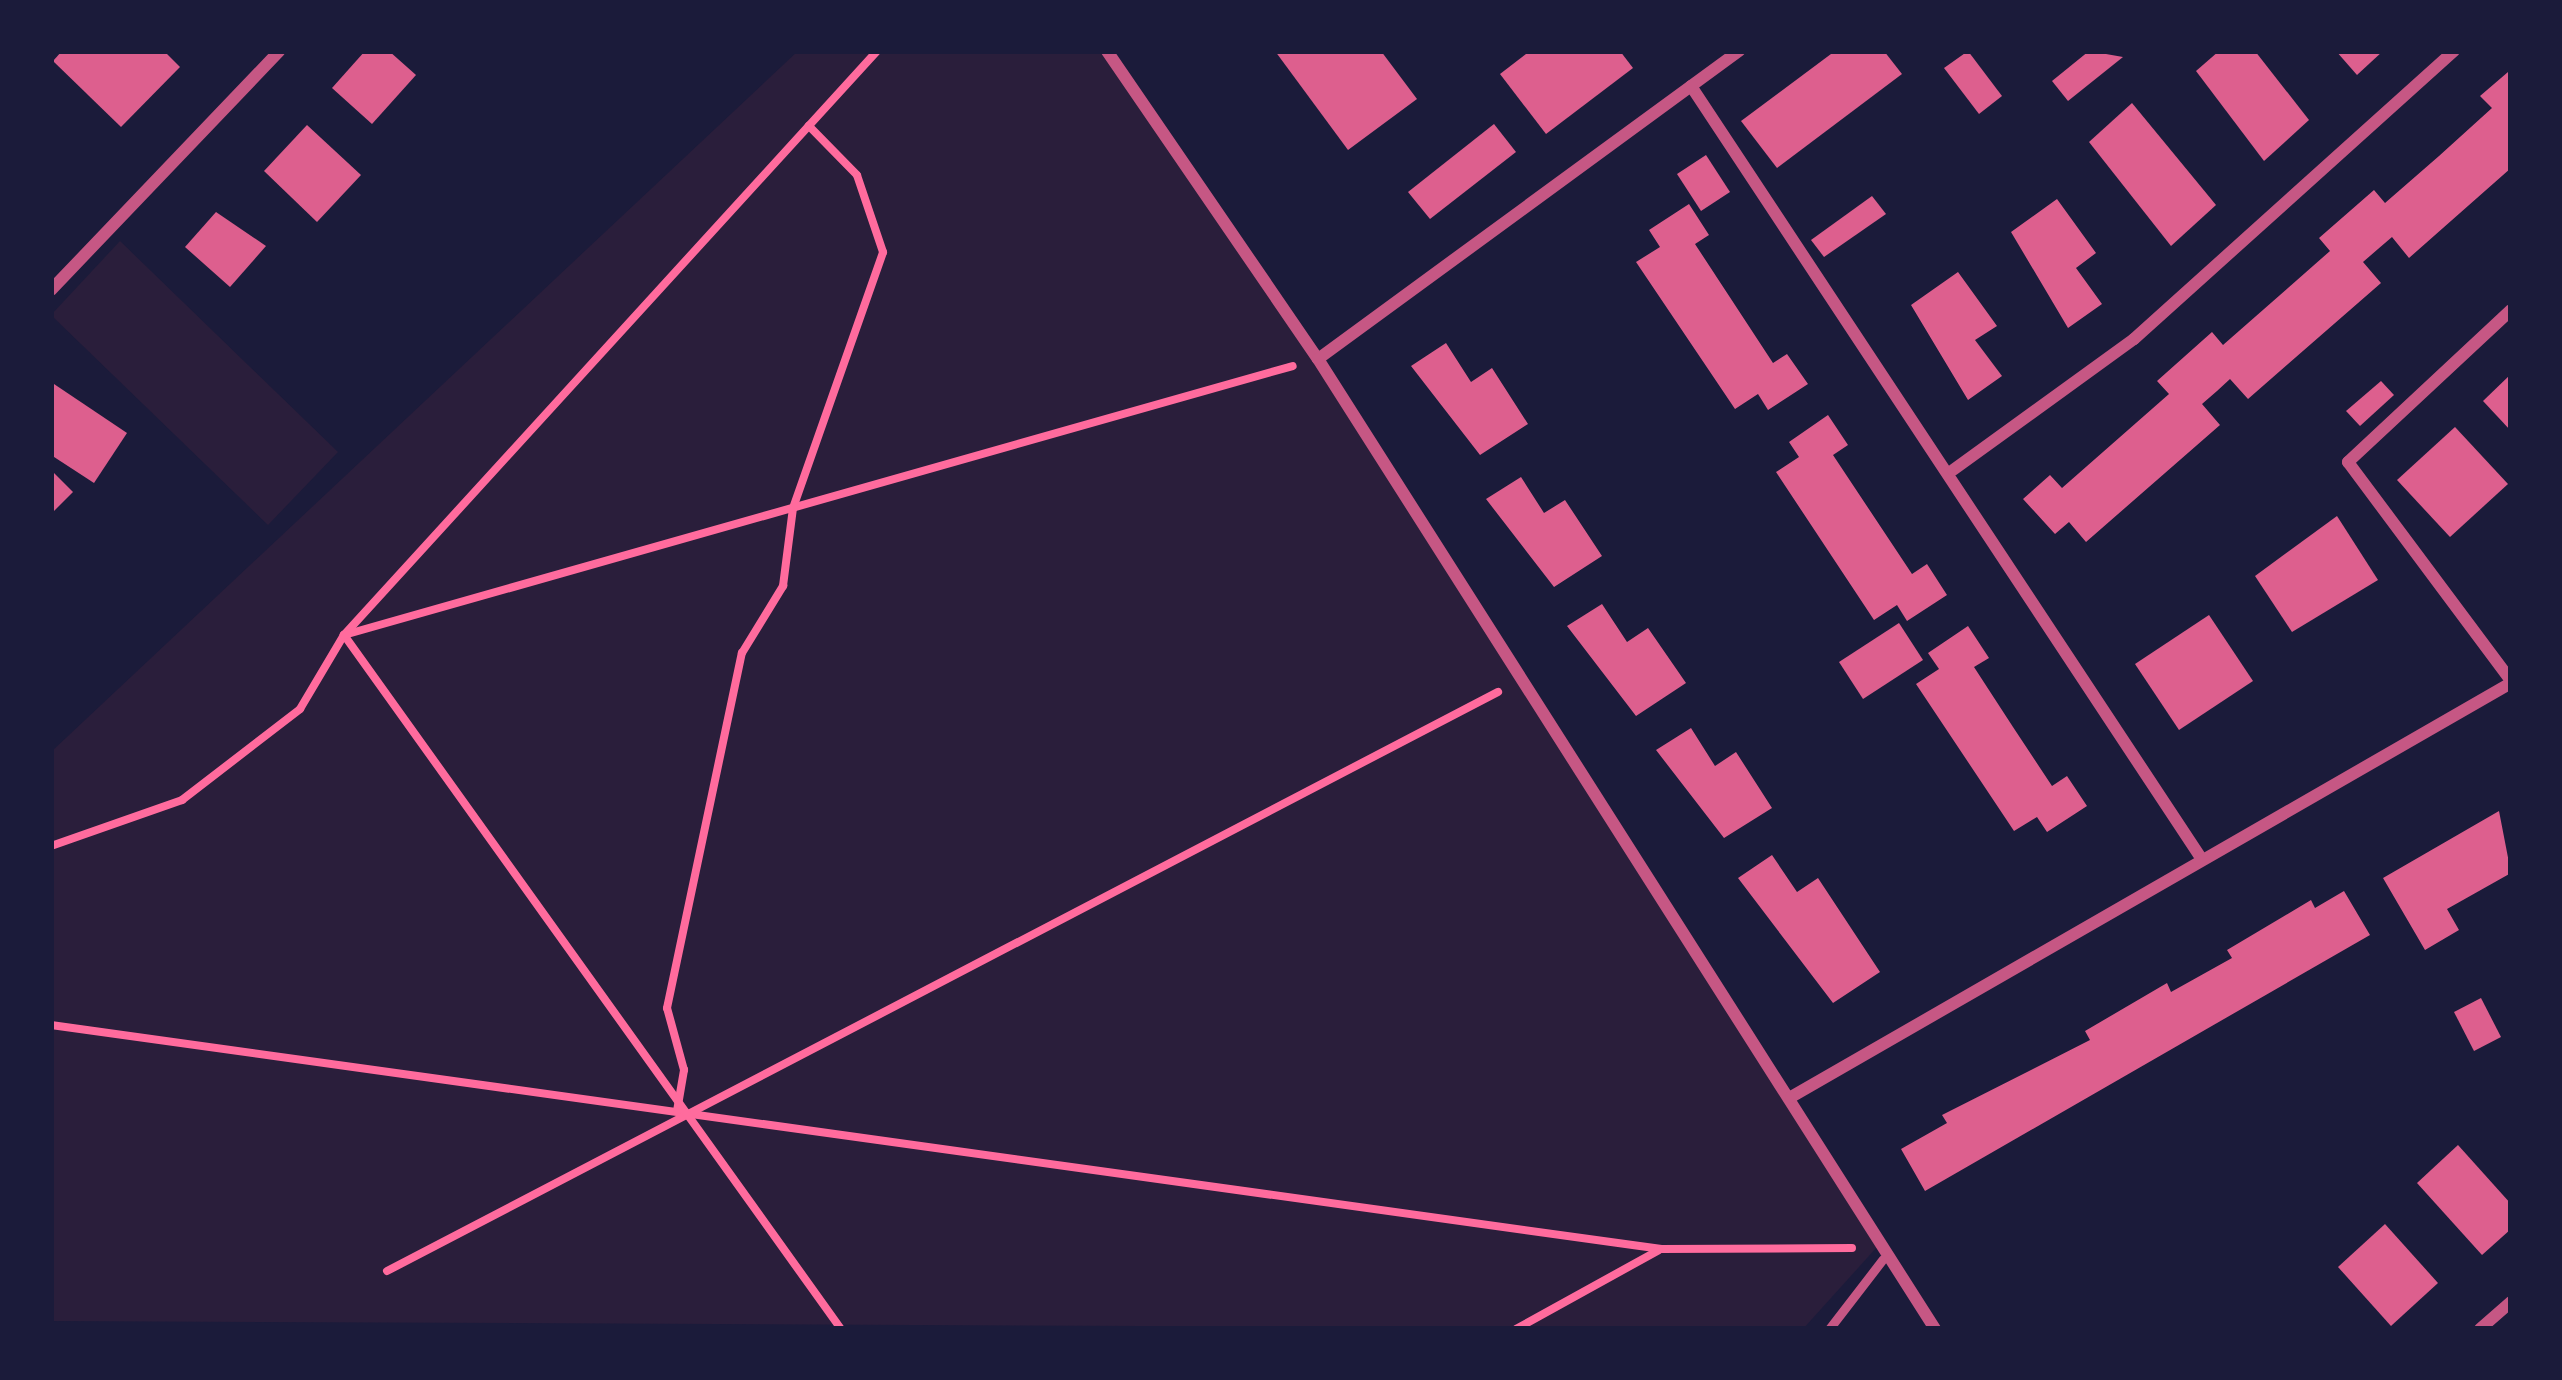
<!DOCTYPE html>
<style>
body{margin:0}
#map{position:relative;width:2562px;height:1380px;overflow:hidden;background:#1b1b3a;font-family:"Archivo Narrow",sans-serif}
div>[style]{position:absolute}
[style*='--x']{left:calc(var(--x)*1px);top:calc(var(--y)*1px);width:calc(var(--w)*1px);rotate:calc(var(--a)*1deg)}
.green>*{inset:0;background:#2a1e3b}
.building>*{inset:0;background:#dd5f8e}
.path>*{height:8px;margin:-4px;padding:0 4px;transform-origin:4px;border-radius:4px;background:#ff6b9d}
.service>*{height:9px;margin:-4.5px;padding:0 4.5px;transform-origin:4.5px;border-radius:4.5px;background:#c65784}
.minor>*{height:12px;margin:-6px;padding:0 6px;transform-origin:6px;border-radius:6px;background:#c65784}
span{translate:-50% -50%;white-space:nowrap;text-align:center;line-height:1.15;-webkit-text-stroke:9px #1b1b3a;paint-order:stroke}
.frame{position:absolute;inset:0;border:54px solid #1b1b3a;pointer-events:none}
</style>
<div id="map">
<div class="green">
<div style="clip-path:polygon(798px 51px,1107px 51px,1662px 891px,1877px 1247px,1803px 1329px,51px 1321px,51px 752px)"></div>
<div style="clip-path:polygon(120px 241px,338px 452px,268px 525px,51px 315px)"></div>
</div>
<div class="building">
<div style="clip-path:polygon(62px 51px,164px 51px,180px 67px,121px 127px,53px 61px)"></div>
<div style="clip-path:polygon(365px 51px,389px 51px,416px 75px,372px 124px,332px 88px)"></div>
<div style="clip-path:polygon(1275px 51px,1381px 51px,1417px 99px,1348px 150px)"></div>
<div style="clip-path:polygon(1530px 51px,1620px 51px,1633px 68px,1546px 134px,1500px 74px)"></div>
<div style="clip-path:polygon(1835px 51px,1884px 51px,1902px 74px,1777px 168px,1741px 121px)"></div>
<div style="clip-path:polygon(1968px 51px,2002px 96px,1979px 114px,1944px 68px)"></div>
<div style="clip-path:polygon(2089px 51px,2123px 57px,2068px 101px,2052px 81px)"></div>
<div style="clip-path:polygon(2219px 51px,2255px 51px,2309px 120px,2264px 161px,2196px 71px)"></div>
<div style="clip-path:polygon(2336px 51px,2383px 51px,2357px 75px)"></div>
<div style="clip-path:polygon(2508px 72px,2511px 168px,2409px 258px,2392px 237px,2378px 249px,2363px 262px,2381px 283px,2248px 399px,2230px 379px,2217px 391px,2202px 404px,2220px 425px,2086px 542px,2069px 522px,2055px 534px,2023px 499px,2050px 475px,2062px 488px,2169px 394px,2157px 381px,2212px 332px,2223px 345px,2330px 251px,2319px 238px,2374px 190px,2385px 203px,2439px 156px,2492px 108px,2480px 96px)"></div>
<div style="clip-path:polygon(2132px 103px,2216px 205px,2171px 246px,2089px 142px)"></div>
<div style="clip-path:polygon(1494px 124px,1516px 152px,1430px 219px,1408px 192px)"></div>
<div style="clip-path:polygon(307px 125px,361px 175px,317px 222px,264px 171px)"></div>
<div style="clip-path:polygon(1706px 155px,1730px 192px,1701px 211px,1677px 174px)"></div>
<div style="clip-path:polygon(1872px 196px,1886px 214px,1824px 257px,1811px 240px)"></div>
<div style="clip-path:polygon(2057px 199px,2096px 253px,2076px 268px,2102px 304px,2068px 328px,2011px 232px)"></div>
<div style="clip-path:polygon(1689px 204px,1709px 235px,1695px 244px,1773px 363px,1787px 354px,1808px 384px,1768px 410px,1758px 394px,1735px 409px,1636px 262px,1660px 247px,1649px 230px)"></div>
<div style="clip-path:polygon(216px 212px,266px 246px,230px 287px,185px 247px)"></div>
<div style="clip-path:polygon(1958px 272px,1997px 326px,1975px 340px,2002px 376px,1968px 400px,1911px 305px)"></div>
<div style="clip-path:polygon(1446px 343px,1471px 382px,1492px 368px,1528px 424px,1480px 455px,1411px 366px)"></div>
<div style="clip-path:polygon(2511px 374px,2511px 431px,2483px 401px)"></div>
<div style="clip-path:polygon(2381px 381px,2394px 395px,2360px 426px,2346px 411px)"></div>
<div style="clip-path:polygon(51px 382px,127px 433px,94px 483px,51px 455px)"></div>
<div style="clip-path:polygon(1828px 415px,1848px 445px,1833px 455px,1912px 574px,1927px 564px,1947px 595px,1907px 621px,1897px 605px,1874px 620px,1776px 472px,1799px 457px,1789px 442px)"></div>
<div style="clip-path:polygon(2455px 427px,2508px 484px,2450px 537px,2397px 480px)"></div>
<div style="clip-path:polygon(51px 470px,73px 492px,51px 514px)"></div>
<div style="clip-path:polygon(1521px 477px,1544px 513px,1565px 500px,1602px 556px,1554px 587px,1486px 499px)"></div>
<div style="clip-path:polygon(2337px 516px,2378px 580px,2292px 632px,2255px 576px)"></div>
<div style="clip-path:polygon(1602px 604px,1627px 642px,1648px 628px,1686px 683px,1636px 716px,1567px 626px)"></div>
<div style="clip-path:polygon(2209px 615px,2253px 681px,2179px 730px,2135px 664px)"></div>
<div style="clip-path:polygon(1899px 623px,1923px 660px,1863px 699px,1839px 662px)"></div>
<div style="clip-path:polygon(1968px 626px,1989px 658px,1974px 667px,2013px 727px,2052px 786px,2067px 776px,2087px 806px,2047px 832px,2037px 817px,2014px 831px,1916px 684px,1939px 669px,1928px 653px)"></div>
<div style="clip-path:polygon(1691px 728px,1715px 766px,1736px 752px,1772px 808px,1724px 838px,1656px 750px)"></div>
<div style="clip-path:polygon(2499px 811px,2511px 873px,2447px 909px,2459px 930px,2425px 950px,2383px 878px)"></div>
<div style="clip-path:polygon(1772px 855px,1797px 892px,1818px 878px,1880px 972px,1833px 1003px,1738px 878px)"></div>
<div style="clip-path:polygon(2344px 891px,2370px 935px,1925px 1191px,1901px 1149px,1947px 1123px,1942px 1115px,2090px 1040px,2085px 1031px,2167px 983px,2171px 992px,2232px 958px,2227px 950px,2311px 900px,2315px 908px)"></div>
<div style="clip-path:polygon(2481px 998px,2501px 1037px,2474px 1051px,2454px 1012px)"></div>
<div style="clip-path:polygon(2458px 1145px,2511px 1204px,2511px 1229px,2482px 1255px,2417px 1183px)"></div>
<div style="clip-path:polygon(2385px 1224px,2438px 1283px,2391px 1326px,2338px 1267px)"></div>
</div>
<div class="path">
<div style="--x:51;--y:846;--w:139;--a:-19.3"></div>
<div style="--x:182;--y:800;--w:149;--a:-37.6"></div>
<div style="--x:300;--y:709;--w:86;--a:-59.3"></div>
<div style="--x:344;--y:635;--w:791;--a:-47.61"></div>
<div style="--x:51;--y:1025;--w:1626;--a:7.92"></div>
<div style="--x:1661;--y:1249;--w:191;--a:-0.3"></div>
<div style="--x:677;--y:1111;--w:42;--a:-80.3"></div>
<div style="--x:684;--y:1070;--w:64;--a:-105.3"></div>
<div style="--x:667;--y:1008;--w:363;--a:-78.1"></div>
<div style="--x:742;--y:653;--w:79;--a:-58.5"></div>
<div style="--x:783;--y:586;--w:79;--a:-82.7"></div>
<div style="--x:793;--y:508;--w:271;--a:-70.6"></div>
<div style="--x:883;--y:252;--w:81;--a:-108.7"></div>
<div style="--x:857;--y:175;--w:69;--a:-134.4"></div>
<div style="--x:387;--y:1271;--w:1253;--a:-27.53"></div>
<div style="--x:841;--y:1329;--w:854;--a:-125.61"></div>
<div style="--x:344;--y:635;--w:986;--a:-15.83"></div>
<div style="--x:1516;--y:1329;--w:163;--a:-28.9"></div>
</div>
<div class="service">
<div style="--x:1829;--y:1329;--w:88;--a:-52.4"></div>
</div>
<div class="minor">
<div style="--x:1107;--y:51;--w:373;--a:55.6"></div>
<div style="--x:1318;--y:359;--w:1150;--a:57.54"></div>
<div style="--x:1691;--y:86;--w:922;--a:56.55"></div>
<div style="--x:51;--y:290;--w:330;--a:-46.3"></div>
<div style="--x:2511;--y:310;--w:223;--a:137"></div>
<div style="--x:2348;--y:462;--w:273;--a:53.3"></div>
<div style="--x:1318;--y:359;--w:522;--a:-36.19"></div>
<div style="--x:1953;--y:470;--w:223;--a:-35.9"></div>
<div style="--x:2134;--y:339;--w:431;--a:-42"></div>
<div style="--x:1791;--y:1097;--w:831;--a:-29.9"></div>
<div style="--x:2480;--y:1329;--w:41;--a:-41.1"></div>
</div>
<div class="frame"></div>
</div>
